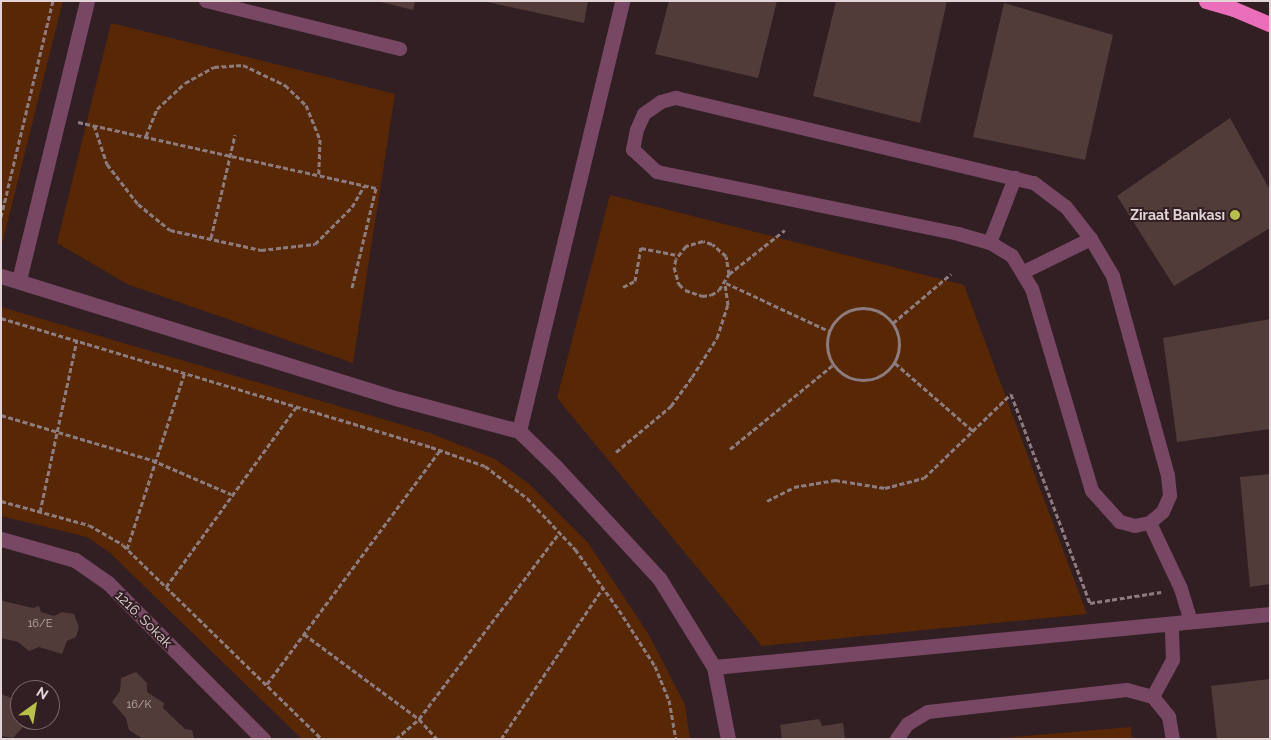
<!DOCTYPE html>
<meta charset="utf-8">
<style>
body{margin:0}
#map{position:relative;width:1271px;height:740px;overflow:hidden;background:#321f23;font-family:Raleway,sans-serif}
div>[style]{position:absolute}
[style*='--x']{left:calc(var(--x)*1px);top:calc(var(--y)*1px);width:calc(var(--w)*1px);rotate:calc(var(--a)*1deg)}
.green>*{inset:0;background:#582705}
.building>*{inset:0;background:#513c39}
.path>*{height:3px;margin-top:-1.5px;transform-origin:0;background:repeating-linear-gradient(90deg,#8c7c7f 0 5px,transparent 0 7.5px)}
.path>.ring{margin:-1.5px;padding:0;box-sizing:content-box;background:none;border:3px solid #8c7c7f;border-radius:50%}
.lane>*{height:14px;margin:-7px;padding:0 7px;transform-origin:7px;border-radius:7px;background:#784764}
.street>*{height:15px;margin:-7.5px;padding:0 7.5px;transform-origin:7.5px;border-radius:7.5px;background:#784764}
.highway>*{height:15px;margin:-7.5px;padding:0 7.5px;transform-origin:7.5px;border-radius:7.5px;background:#ea6eba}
.dots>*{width:14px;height:14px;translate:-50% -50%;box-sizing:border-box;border:2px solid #321f23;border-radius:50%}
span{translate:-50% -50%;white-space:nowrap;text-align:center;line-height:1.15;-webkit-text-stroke:4px #321f23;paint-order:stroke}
.number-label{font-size:11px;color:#beaeaf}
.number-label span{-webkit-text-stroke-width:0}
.poi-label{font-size:14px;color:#e2d4d6;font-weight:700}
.right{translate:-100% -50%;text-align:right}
.street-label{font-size:14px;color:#e2d4d6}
.frame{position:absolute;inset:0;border:2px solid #e2d4d6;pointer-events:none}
.north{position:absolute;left:10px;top:680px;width:50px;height:50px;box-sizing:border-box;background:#321f23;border:1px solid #78676b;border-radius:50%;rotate:32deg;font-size:14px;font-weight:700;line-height:20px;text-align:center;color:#e2d4d6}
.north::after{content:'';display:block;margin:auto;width:18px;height:22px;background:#b7c148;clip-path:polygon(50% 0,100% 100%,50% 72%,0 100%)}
</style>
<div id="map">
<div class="green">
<div style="clip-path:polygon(1px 1px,63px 1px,2px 244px,1px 244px)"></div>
<div style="clip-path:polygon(111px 23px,395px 94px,353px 363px,127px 284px,57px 243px)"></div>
<div style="clip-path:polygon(610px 195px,964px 285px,1087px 614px,762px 646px,557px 398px)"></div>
<div style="clip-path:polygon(1px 307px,430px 433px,495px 459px,529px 484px,588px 543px,649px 635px,685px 705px,690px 739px,302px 739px,109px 552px,87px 537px,1px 516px)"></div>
<div style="clip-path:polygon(1131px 727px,1132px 739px,990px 739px)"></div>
</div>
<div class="building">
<div style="clip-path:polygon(377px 1px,415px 1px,413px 10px)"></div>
<div style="clip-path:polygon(483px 1px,588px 1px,584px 23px)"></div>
<div style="clip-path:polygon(669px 1px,777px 1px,758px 78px,655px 54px)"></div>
<div style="clip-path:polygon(836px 1px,947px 1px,920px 123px,813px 96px)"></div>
<div style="clip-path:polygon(1004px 3px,1113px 35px,1085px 160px,973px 137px)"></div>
<div style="clip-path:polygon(1230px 118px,1270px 190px,1270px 228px,1174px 286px,1117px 196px)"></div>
<div style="clip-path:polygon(1270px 319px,1270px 429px,1177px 442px,1163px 338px)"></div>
<div style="clip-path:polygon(1270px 474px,1270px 584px,1250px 587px,1240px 477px)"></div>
<div style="clip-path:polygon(1px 597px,3px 601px,33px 608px,39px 606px,41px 612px,54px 616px,62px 612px,74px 614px,79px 627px,76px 637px,67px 641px,62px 654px,39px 647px,29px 651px,18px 642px,1px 638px)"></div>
<div style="clip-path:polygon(136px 672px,147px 683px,147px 692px,164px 703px,163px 708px,185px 729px,192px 730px,194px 739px,143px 739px,129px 730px,126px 718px,112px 702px,120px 691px,121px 678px)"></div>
<div style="clip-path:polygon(1270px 679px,1270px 739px,1217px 739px,1211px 686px)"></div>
<div style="clip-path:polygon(1px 694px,19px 701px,18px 714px,23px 727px,13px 738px,1px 736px)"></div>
<div style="clip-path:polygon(819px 719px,822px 726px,843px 723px,845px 739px,782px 739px,780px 725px)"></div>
</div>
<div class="path">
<div style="--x:78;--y:122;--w:305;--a:12.5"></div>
<div style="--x:376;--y:188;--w:103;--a:103.5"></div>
<div style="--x:94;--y:125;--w:41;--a:71.6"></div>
<div style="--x:107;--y:164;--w:51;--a:52.2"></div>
<div style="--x:138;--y:204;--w:41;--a:39.1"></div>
<div style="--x:170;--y:230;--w:93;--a:12.4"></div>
<div style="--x:261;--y:250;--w:54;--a:-6.3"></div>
<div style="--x:315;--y:244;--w:52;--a:-45"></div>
<div style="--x:352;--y:207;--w:24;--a:-60"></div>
<div style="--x:146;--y:136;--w:29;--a:-68"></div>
<div style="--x:157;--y:109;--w:38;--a:-43"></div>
<div style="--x:185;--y:83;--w:33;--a:-29"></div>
<div style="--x:214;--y:67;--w:29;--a:-4"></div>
<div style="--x:243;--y:65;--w:47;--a:25.5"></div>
<div style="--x:285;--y:85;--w:29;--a:44"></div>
<div style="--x:306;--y:105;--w:37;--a:68"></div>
<div style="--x:320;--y:139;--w:37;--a:92"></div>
<div style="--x:1;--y:217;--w:222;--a:-76.5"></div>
<div style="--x:211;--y:238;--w:106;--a:-76.9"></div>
<div style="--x:729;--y:274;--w:18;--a:-99"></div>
<div style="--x:726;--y:256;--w:18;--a:-139"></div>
<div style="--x:712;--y:244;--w:9;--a:-162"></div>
<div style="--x:703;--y:241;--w:18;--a:164"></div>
<div style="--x:686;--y:246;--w:16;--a:128"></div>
<div style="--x:676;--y:259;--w:8;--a:104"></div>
<div style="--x:674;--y:267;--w:18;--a:74"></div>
<div style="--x:679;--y:284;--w:8;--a:45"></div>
<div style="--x:685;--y:290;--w:18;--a:19"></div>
<div style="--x:702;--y:296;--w:9;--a:-6"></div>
<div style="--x:711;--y:295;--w:9;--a:-32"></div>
<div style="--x:719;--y:290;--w:19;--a:-58"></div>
<div style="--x:729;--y:274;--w:71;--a:-38.2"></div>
<div style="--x:726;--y:283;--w:114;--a:25"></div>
<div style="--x:623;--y:287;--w:13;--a:-27"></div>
<div style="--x:635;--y:281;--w:34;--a:-80"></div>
<div style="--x:641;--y:248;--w:38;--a:11"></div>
<div class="ring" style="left:827px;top:308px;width:69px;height:69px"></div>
<div style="--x:1;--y:318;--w:449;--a:16.7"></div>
<div style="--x:431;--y:447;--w:57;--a:19.4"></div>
<div style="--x:485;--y:466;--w:53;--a:37.3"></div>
<div style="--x:527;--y:498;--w:70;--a:46.7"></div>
<div style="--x:575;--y:549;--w:75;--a:54.2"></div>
<div style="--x:619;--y:610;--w:67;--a:57.3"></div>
<div style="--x:655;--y:666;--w:37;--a:68"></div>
<div style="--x:669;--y:700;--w:40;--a:80"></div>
<div style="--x:893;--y:323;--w:76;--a:-40.2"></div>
<div style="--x:895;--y:363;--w:103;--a:41.1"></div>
<div style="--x:1;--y:415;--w:158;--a:16.6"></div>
<div style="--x:152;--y:460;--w:86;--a:23.3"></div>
<div style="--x:730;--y:449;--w:133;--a:-39.2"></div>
<div style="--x:616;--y:452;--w:72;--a:-39.9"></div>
<div style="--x:671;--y:406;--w:36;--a:-54"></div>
<div style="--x:692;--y:377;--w:46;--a:-57.3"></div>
<div style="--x:717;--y:338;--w:35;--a:-72"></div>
<div style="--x:728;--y:305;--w:22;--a:-98"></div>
<div style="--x:1;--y:501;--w:91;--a:15.3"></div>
<div style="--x:89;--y:525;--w:39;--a:30"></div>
<div style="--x:123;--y:545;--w:278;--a:44.3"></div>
<div style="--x:767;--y:501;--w:30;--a:-27"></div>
<div style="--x:794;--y:487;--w:42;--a:-9.7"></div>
<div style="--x:835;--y:480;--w:51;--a:9.1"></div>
<div style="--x:885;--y:488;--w:40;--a:-14.4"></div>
<div style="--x:924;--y:478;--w:121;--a:-44"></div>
<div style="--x:1011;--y:394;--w:223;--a:69.3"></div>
<div style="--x:1090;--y:603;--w:72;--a:-8.8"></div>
<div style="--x:40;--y:512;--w:176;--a:-77.9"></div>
<div style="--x:127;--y:549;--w:186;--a:-71.9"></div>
<div style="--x:166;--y:587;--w:223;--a:-54.1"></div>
<div style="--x:304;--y:634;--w:143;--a:36.5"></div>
<div style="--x:419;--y:719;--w:233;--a:-53"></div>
<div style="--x:267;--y:684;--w:291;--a:-53.5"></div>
<div style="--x:396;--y:739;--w:30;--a:-41"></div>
<div style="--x:419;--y:719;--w:27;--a:48"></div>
<div style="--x:501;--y:739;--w:182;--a:-56"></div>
</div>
<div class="lane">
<div style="--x:206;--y:1;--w:200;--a:13.9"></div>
<div style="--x:676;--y:98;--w:368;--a:13.4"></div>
<div style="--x:1034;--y:183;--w:40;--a:37"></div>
<div style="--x:1066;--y:207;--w:41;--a:52"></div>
<div style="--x:1091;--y:239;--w:43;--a:59.3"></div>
<div style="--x:1113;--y:276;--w:207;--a:74.6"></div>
<div style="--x:1168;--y:476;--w:20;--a:84"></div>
<div style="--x:1170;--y:496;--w:17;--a:114"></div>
<div style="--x:1163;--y:512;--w:17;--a:140"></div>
<div style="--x:1150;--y:523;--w:15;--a:169"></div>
<div style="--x:1135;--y:526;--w:16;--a:-165"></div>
<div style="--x:1120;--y:522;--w:42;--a:-132.1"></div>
<div style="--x:1092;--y:491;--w:211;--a:-106.5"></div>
<div style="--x:1032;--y:289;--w:39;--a:-121"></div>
<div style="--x:1012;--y:256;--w:26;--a:-149"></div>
<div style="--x:990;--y:243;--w:32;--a:-164"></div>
<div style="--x:959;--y:234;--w:308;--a:-168.4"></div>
<div style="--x:657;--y:172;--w:33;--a:-137"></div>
<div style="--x:633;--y:150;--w:20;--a:-79"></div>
<div style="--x:637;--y:130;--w:17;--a:-66"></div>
<div style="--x:644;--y:114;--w:21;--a:-35"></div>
<div style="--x:661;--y:102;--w:16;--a:-15"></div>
<div style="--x:990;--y:243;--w:70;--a:-69"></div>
<div style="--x:1024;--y:272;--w:75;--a:-26.2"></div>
<div style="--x:1150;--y:523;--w:73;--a:64.8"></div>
<div style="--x:1181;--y:589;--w:34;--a:73"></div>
<div style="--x:1153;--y:697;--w:42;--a:-61.6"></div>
<div style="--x:1173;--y:660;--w:36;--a:-92"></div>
<div style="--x:897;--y:739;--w:19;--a:-54"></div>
<div style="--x:908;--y:724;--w:23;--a:-31"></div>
<div style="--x:928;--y:712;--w:200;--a:-6.3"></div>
<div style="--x:1127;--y:690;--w:27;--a:15"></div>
<div style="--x:1153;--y:697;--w:26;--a:51"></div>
<div style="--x:1169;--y:717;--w:22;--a:80"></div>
</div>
<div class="street">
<div style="--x:1;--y:276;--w:417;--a:17.2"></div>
<div style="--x:399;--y:399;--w:124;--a:14.9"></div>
<div style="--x:519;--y:431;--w:53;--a:44.2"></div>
<div style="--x:557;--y:468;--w:150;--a:47.2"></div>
<div style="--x:659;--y:578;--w:105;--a:58.3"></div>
<div style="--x:714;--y:667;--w:73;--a:79"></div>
<div style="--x:19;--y:280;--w:287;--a:-76.3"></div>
<div style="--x:519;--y:431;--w:442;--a:-76.5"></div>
<div style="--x:1;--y:539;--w:77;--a:15.8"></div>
<div style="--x:75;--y:560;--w:40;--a:34.9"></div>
<div style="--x:108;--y:583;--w:220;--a:45.2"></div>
<div style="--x:714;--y:667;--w:559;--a:-5.45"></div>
</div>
<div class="highway">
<div style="--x:1206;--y:1;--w:29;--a:16"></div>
<div style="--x:1234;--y:9;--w:39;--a:23"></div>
</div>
<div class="dots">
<div style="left:1235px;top:215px;background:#b7c148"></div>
</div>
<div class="number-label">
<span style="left:40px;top:624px">16/E</span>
<span style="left:139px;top:705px">16/K</span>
</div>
<div class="poi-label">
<span class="right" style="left:1225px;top:215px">Ziraat Bankası</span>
</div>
<div class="street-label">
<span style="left:144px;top:619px;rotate:45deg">1216. Sokak</span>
</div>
<div class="frame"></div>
<div class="north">N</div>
</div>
